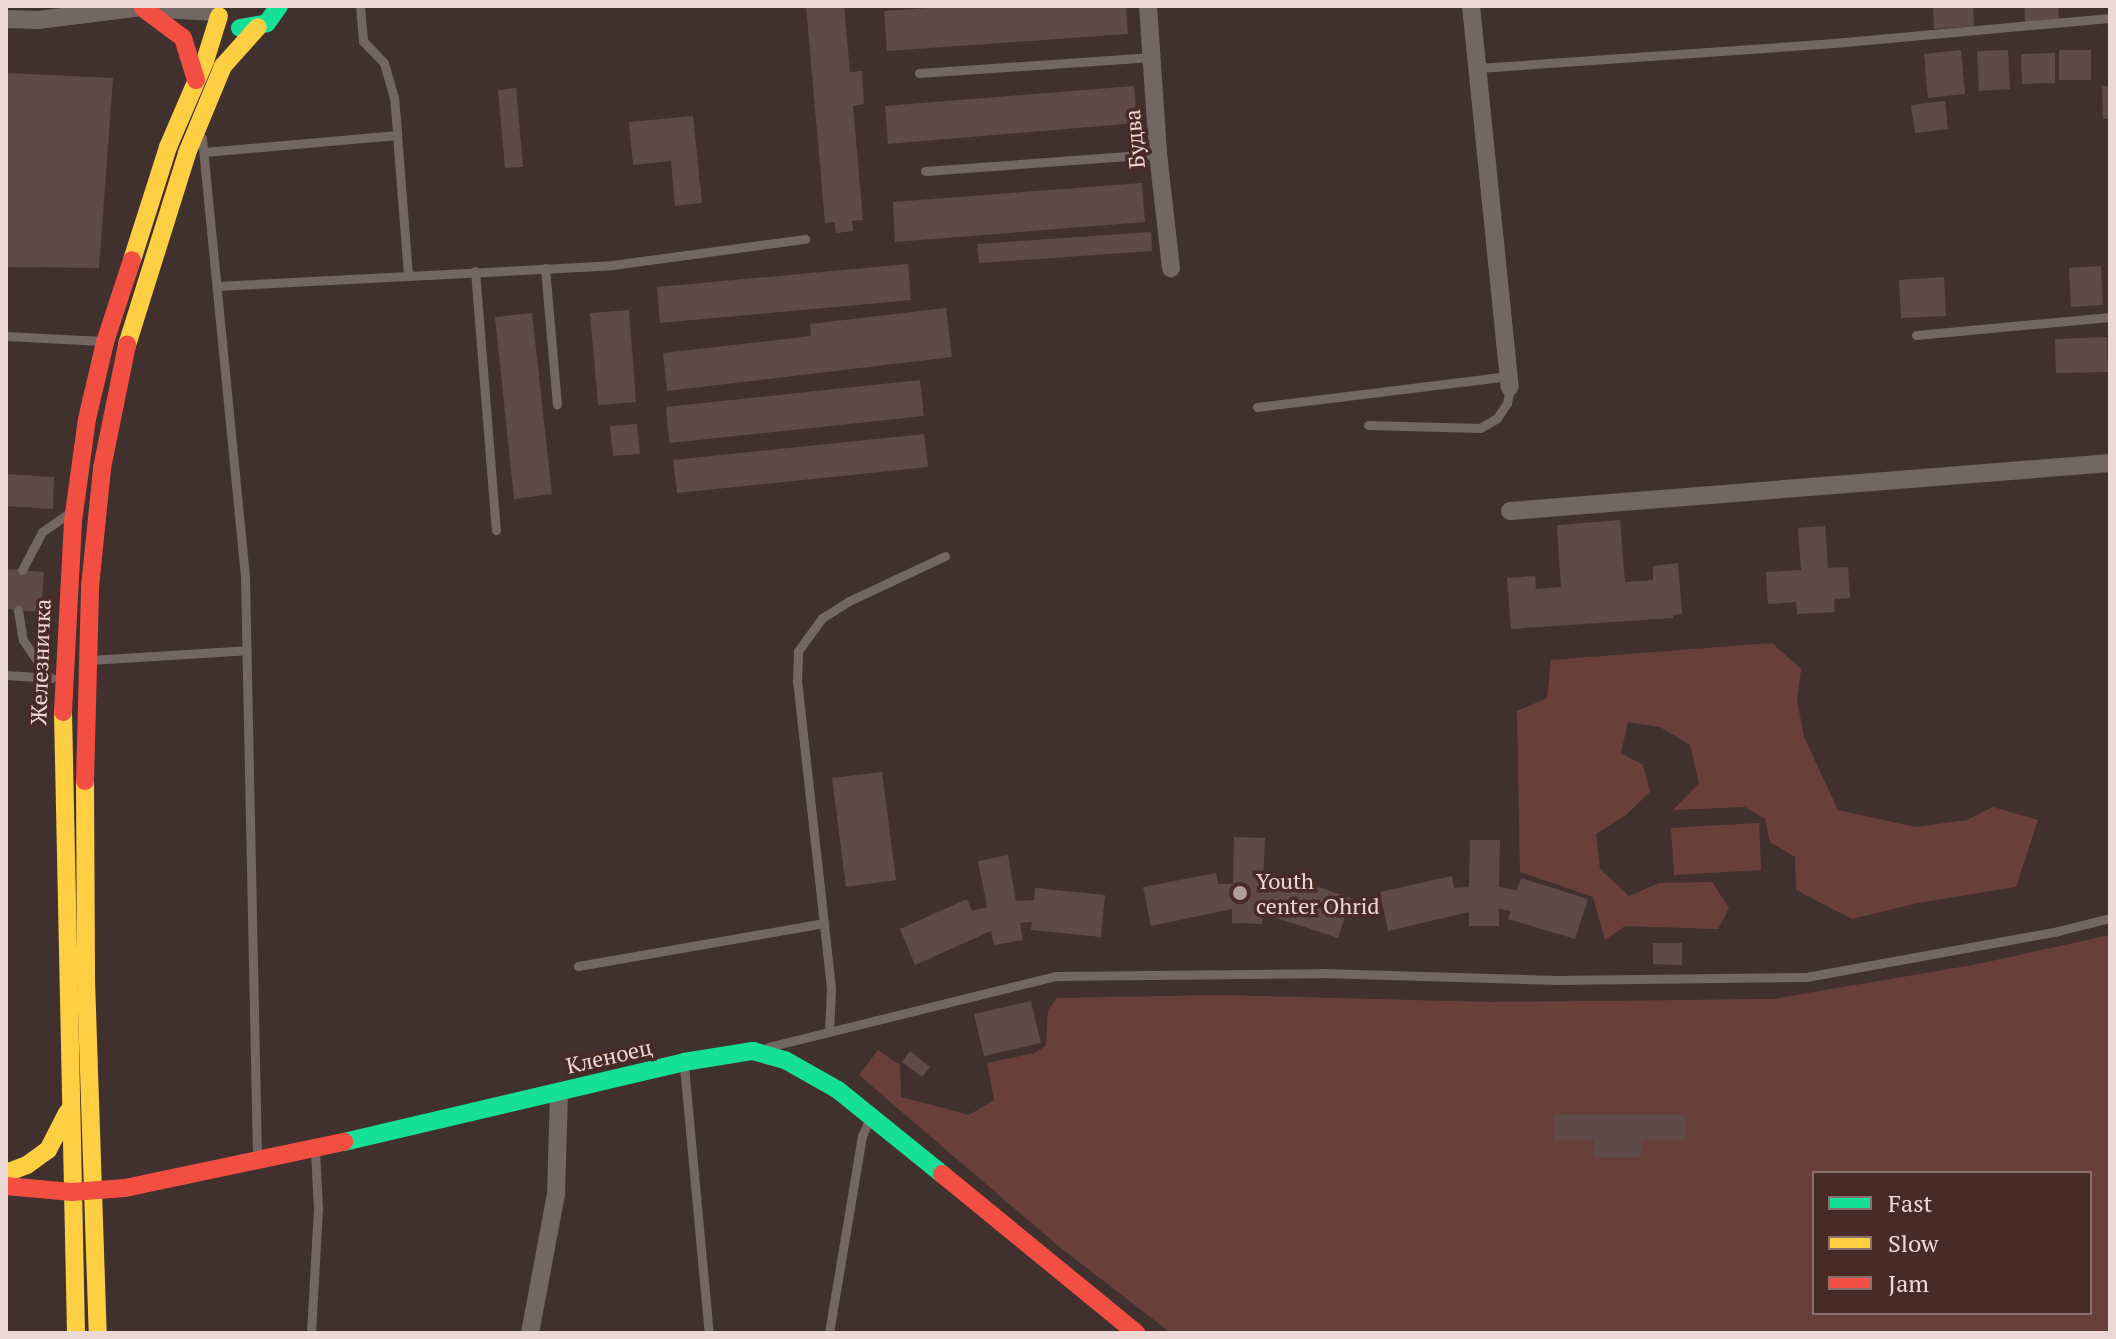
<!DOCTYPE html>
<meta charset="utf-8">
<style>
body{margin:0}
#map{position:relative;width:2116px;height:1339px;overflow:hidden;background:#40312e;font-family:"PT Serif",serif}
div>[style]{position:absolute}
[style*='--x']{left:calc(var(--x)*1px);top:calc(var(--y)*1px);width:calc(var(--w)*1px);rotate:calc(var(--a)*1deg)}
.green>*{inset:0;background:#684039}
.building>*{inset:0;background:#5e4a47}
.lane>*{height:9px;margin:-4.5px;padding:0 4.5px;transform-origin:4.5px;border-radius:4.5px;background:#726764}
.street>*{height:18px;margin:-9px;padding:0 9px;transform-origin:9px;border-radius:9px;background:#726764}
.fast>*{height:18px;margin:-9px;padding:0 9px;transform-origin:9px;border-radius:9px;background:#16e098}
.slow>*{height:18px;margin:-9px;padding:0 9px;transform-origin:9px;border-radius:9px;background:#ffcf43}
.jam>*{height:18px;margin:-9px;padding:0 9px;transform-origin:9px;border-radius:9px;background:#f24e42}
.dots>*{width:22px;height:22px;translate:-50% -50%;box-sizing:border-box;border:4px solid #482b26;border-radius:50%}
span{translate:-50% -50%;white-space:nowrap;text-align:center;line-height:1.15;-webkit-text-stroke:7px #482b26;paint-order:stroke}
.street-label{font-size:22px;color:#ecd8d5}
.poi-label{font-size:22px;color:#ecd8d5}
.left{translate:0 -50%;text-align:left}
.frame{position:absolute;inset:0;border:8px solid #ecd8d5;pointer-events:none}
.legend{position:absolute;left:1812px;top:1171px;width:280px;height:144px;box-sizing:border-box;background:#482b26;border:2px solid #8a706c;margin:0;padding:10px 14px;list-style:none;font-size:24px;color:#ecd8d5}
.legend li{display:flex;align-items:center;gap:16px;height:40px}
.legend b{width:40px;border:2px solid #8a706c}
</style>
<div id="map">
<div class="green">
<div style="clip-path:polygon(1772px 643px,1801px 669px,1797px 700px,1804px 737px,1838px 810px,1915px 827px,1967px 820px,1993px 807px,2038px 820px,2016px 887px,1918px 903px,1852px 919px,1796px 890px,1795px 857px,1770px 842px,1765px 819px,1745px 807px,1673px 810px,1699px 783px,1690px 745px,1660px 727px,1628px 722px,1621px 753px,1643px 765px,1650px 792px,1626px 815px,1596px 834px,1600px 869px,1629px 896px,1659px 883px,1712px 882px,1729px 908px,1718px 929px,1625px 926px,1605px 940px,1593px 897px,1520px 872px,1517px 711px,1547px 698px,1551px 660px)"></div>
<div style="clip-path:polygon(1759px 823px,1761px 870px,1674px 875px,1671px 828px)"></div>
<div style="clip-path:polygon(evenodd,2110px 935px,2110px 1333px,1171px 1333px,1057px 1245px,859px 1075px,878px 1050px,900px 1065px,901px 1097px,969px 1115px,994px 1100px,987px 1063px,1034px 1053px,1046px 1046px,1048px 1010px,1057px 998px,1219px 995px,1489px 1002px,1772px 999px,1973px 965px,2110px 935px,1814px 1173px,2090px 1173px,2090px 1313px,1814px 1313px,1814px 1173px)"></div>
</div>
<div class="building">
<div style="clip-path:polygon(806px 6px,844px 6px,850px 72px,862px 71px,864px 104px,853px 106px,863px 220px,852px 221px,853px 231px,836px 233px,835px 222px,825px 223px)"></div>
<div style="clip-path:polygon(955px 6px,1126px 6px,1128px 34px,887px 51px,884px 11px)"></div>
<div style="clip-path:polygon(1933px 6px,1973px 6px,1974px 26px,1934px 29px)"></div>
<div style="clip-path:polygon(2024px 6px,2058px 6px,2059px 19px,2025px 22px)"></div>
<div style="clip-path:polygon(1961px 50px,1965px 94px,1928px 98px,1924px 54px)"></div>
<div style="clip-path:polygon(2008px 50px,2010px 89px,1979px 91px,1977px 51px)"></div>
<div style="clip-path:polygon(2059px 50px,2091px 50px,2091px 80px,2059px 80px)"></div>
<div style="clip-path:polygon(2055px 53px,2055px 83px,2022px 84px,2021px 54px)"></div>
<div style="clip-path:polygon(6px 73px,113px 78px,99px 268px,6px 267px)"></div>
<div style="clip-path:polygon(1134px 86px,1137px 123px,888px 144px,885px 106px)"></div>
<div style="clip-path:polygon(2102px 86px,2110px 86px,2110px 119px,2103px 119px)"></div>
<div style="clip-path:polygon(516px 88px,523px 167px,505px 168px,498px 90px)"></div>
<div style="clip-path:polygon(1945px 101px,1948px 129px,1915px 133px,1911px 105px)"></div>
<div style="clip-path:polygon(693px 116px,702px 203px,675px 206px,671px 161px,633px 165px,629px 122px)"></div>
<div style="clip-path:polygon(1142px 183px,1145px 222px,895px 242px,893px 202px)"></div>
<div style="clip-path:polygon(1151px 232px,1152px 251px,979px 263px,977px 244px)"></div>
<div style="clip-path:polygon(908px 264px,911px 300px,660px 323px,657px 287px)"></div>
<div style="clip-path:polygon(2101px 266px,2103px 305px,2071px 307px,2069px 268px)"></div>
<div style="clip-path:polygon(1944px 277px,1946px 316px,1901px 318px,1899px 280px)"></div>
<div style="clip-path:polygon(946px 308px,952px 357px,667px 391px,663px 353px,811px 336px,810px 324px)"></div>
<div style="clip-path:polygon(629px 310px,636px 402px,598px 405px,590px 313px)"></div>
<div style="clip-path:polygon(532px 313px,552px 494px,514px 499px,495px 317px)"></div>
<div style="clip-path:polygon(2107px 337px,2108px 372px,2056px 373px,2055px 339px)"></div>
<div style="clip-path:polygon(920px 380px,924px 416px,669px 443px,666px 407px)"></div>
<div style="clip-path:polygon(637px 424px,640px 454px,613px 456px,610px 426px)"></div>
<div style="clip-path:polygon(924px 434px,928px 467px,677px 493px,673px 460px)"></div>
<div style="clip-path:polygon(6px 474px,54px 477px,53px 509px,6px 506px)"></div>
<div style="clip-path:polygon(1620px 520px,1625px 582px,1653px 580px,1653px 566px,1678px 563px,1682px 614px,1673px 615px,1673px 618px,1511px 629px,1507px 578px,1535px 576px,1536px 589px,1561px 587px,1557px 525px)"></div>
<div style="clip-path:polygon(1825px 526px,1828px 568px,1848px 567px,1850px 598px,1834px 599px,1835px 612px,1797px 614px,1796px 602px,1768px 604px,1766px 572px,1801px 570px,1798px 528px)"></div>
<div style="clip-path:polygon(6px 569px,44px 572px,41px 612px,6px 609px)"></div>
<div style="clip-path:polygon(882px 772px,896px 880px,846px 887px,832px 778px)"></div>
<div style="clip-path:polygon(1234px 837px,1265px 838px,1263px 885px,1281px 888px,1285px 876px,1351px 898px,1338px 938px,1271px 916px,1274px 908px,1262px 906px,1262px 924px,1232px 923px,1232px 909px,1151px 926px,1143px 887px,1216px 873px,1218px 884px,1233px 884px)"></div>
<div style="clip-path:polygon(1470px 840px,1500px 840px,1499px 887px,1517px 890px,1521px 878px,1588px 899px,1575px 939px,1508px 919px,1511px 911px,1499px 909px,1499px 926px,1469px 926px,1469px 912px,1388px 931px,1380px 892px,1452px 876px,1454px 888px,1469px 887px)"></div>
<div style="clip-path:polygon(1008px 855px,1016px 901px,1034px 900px,1035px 888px,1105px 895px,1101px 937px,1031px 930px,1032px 922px,1020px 923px,1023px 940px,994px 945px,991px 931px,915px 965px,900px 929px,967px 899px,972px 911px,987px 907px,978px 861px)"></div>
<div style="clip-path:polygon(1653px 943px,1682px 943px,1682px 965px,1653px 964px)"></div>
<div style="clip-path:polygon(1031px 1001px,1041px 1043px,984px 1056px,974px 1014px)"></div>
<div style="clip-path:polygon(910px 1051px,930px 1067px,922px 1077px,902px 1062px)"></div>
<div style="clip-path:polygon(1554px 1115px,1685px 1115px,1685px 1140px,1642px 1140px,1641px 1157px,1594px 1157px,1594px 1140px,1554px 1140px)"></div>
</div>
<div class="lane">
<div style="--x:360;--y:6;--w:35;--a:85"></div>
<div style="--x:363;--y:41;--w:30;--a:46"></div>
<div style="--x:384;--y:63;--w:35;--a:74"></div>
<div style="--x:394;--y:97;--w:38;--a:85"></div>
<div style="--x:1478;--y:68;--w:357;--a:-4"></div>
<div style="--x:1834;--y:43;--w:277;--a:-5.2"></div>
<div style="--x:919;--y:73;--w:234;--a:-3.9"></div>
<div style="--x:202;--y:138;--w:443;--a:84.4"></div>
<div style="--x:245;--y:579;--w:578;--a:88.81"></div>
<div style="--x:204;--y:152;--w:194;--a:-5"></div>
<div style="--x:397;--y:135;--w:139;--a:85.5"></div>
<div style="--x:925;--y:171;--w:234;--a:-4.2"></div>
<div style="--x:545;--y:268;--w:137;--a:85"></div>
<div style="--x:475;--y:271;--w:260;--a:85.4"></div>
<div style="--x:217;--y:286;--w:396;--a:-3"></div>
<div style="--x:612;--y:265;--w:195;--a:-7.7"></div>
<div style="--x:1916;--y:335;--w:195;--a:-5.3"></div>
<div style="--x:6;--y:336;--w:96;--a:3"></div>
<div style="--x:1257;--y:407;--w:254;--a:-7"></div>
<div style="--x:1368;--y:425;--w:112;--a:1.5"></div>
<div style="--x:1480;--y:428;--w:20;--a:-30"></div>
<div style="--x:1497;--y:418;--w:18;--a:-56"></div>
<div style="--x:1507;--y:403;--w:16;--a:-79"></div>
<div style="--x:22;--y:570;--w:43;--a:-62.2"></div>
<div style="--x:42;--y:532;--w:32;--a:-35"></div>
<div style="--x:18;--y:610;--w:30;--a:81"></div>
<div style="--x:23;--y:640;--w:46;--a:55.6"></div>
<div style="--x:90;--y:660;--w:157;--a:-3.6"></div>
<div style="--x:6;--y:675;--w:46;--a:3.7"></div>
<div style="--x:578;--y:966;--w:250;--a:-9.9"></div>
<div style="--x:829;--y:1032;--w:233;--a:-13.9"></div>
<div style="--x:1055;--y:976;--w:266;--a:-0.6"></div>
<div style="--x:1321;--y:973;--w:236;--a:1.7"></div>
<div style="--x:1557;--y:980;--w:249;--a:-0.7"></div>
<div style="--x:1806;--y:977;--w:256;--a:-10.3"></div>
<div style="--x:2058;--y:931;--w:54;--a:-14"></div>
<div style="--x:768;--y:1047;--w:63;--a:-13.8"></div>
<div style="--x:829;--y:1032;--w:44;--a:-87.4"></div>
<div style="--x:831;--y:988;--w:308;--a:-96.3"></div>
<div style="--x:797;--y:682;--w:31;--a:-88"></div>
<div style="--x:798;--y:651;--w:41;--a:-54"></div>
<div style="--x:822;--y:618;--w:32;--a:-32"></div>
<div style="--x:849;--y:601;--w:106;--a:-25.1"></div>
<div style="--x:684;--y:1066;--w:268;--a:84.7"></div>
<div style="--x:311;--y:1333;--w:124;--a:-86.8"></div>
<div style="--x:318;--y:1209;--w:57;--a:-93"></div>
<div style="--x:829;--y:1333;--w:200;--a:-80.5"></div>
<div style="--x:862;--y:1136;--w:17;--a:-66"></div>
</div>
<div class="street">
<div style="--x:1148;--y:6;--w:148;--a:86.1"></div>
<div style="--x:1158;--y:154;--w:115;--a:83.5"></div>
<div style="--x:1471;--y:6;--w:383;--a:84.2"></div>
<div style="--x:145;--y:8;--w:70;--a:3.3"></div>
<div style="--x:6;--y:19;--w:32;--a:2"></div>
<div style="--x:38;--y:20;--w:113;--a:-7.1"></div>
<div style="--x:1510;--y:511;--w:602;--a:-4.57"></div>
<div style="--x:530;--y:1333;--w:141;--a:-79.4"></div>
<div style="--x:556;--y:1194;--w:102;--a:-88.3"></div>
</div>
<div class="fast">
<div style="--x:240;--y:28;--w:27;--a:-10"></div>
<div style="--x:267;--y:23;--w:21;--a:-55"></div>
<div style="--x:344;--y:1142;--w:349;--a:-13.2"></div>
<div style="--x:684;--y:1062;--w:70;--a:-9.1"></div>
<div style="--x:753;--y:1051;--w:33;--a:16"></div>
<div style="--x:785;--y:1060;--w:61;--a:29.5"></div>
<div style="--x:838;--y:1090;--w:134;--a:38.9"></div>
</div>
<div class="slow">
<div style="--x:132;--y:260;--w:119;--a:-72.3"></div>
<div style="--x:168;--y:147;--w:94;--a:-66.7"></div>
<div style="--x:205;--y:61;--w:47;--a:-72.7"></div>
<div style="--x:127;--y:345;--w:201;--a:-72.6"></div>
<div style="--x:187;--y:153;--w:94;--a:-67.5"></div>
<div style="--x:223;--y:66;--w:52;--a:-48.1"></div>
<div style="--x:63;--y:712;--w:621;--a:88.8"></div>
<div style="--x:85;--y:781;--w:199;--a:89.7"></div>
<div style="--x:86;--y:980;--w:353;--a:88.1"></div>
<div style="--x:6;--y:1173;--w:22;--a:-21"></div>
<div style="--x:27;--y:1165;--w:26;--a:-36"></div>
<div style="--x:48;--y:1150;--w:42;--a:-62.8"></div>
</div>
<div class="jam">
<div style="--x:143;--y:8;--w:50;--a:36.9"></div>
<div style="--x:183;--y:38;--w:44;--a:72.8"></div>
<div style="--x:63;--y:712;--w:191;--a:-87"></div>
<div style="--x:73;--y:521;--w:103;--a:-82.2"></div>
<div style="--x:87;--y:419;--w:79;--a:-76.8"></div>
<div style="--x:105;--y:342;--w:86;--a:-71.8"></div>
<div style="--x:85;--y:781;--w:194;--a:-88.5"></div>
<div style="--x:90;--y:587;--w:120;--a:-84.2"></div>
<div style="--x:102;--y:468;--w:126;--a:-78.5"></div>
<div style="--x:942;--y:1174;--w:251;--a:39.3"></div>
<div style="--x:6;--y:1186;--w:66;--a:5.2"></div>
<div style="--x:72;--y:1192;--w:53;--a:-4.3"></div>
<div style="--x:125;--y:1188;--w:224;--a:-11.9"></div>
</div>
<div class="dots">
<div style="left:1240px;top:893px;background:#b09e9b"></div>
</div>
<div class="street-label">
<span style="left:1134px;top:139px;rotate:-95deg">Будва</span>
<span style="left:40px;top:662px;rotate:-88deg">Железничка</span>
<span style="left:609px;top:1056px;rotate:-13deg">Кленоец</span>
</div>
<div class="poi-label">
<span class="left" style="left:1256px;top:893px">Youth<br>center Ohrid</span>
</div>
<div class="frame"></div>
<ul class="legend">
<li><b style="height:10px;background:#16e098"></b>Fast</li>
<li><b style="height:10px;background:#ffcf43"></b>Slow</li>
<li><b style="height:10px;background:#f24e42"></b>Jam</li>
</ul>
</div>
